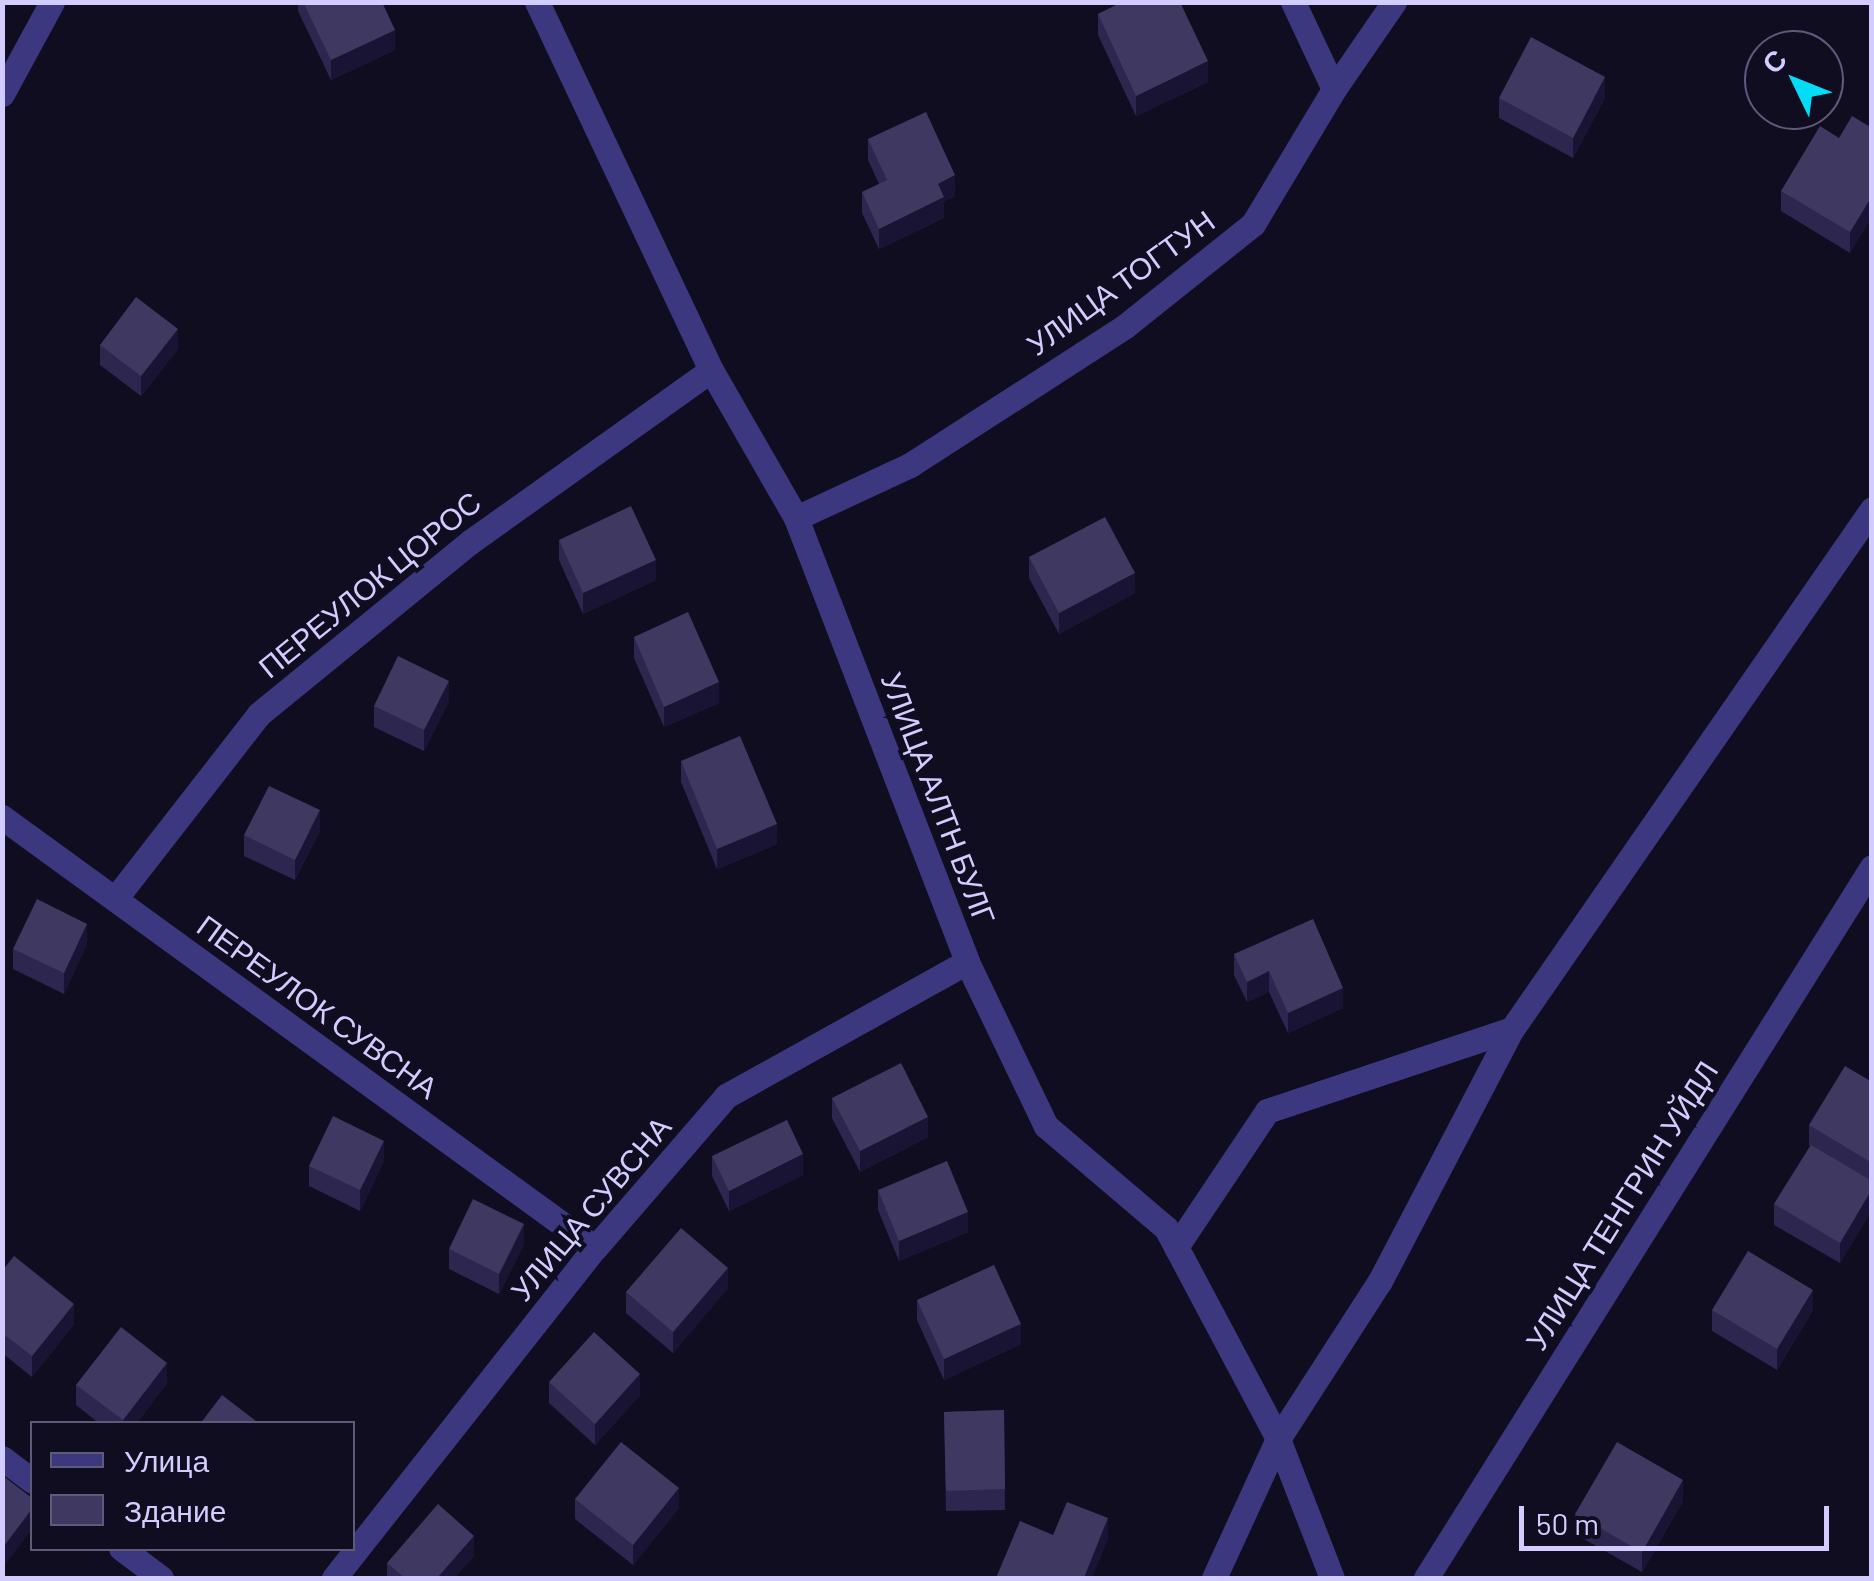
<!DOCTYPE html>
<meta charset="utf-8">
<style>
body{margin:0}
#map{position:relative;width:1874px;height:1581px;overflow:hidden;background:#100d21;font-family:Barlow,sans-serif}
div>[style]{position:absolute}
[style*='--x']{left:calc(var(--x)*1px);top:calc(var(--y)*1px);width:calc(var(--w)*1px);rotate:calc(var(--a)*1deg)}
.lane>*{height:25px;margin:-12.5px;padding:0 12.5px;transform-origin:12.5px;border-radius:12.5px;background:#3b3880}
.street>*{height:25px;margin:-12.5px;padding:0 12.5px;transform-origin:12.5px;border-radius:12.5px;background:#3b3880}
.wall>*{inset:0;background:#2d264e}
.shaded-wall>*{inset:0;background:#1a1434}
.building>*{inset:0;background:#3f3861}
span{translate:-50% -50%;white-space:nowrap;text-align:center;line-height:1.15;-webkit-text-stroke:8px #100d21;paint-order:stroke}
.street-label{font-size:30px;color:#d3cdff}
.frame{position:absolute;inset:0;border:5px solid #d3cdff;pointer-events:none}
.legend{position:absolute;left:30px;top:1421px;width:325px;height:130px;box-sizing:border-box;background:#100d21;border:2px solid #5e5a7a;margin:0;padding:12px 18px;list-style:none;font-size:30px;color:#d3cdff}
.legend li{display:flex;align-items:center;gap:20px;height:50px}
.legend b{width:50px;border:2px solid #5e5a7a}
.north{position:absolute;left:1744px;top:30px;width:100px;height:100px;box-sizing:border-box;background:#100d21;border:2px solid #5e5a7a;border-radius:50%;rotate:313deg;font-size:28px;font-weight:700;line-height:40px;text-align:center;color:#d3cdff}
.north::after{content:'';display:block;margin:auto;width:35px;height:45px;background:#01ddf6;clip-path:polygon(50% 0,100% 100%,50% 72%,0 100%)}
.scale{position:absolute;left:1519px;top:1506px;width:310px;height:45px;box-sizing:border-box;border:5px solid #d3cdff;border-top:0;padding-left:12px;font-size:30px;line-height:35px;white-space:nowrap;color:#d3cdff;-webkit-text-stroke:8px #100d21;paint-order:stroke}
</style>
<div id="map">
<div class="lane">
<div style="--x:1176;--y:1247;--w:164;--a:-56.2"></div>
<div style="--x:1267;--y:1111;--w:258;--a:-18.5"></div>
<div style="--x:1214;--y:1578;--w:153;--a:-65.3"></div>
<div style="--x:1278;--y:1439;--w:188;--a:-57.2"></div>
<div style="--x:1380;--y:1281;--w:284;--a:-62.4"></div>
<div style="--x:1512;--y:1029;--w:632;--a:-55.3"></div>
</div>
<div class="street">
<div style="--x:537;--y:2;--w:407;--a:64.7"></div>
<div style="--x:711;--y:370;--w:171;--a:60.1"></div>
<div style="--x:796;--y:518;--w:476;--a:68.9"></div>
<div style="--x:967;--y:962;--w:182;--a:64.3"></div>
<div style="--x:1046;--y:1126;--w:157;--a:40.4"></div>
<div style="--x:1166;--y:1228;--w:239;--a:62"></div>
<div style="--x:1278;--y:1439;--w:149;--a:68.8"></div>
<div style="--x:1293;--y:2;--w:96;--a:64.8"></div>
<div style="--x:2;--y:94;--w:105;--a:-61.5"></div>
<div style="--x:796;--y:518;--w:126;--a:-24.9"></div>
<div style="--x:910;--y:465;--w:255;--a:-32.8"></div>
<div style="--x:1124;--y:327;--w:165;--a:-38.6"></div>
<div style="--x:1253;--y:224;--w:157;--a:-59"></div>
<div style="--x:1334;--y:89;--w:106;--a:-55.4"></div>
<div style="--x:2;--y:817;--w:733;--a:36.01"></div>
<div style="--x:115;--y:899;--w:234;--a:-52.1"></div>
<div style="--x:259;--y:714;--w:272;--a:-39.2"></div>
<div style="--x:470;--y:542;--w:296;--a:-35.5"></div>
<div style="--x:2;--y:1458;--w:38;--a:37"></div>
<div style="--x:121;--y:1548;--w:50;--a:36.9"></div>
<div style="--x:334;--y:1578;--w:421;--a:-51.7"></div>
<div style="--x:595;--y:1248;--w:201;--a:-49.2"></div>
<div style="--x:726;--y:1096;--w:276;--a:-29.1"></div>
<div style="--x:1426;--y:1578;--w:839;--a:-57.9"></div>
</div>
<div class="wall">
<div style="clip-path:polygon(298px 2px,382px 2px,395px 50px,331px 80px,298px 11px)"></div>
<div style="clip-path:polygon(1098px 14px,1208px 82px,1136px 116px,1098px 35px)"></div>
<div style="clip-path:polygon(1499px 98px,1605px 98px,1573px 158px,1499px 118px)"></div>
<div style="clip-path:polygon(1872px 128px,1872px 216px,1850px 253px,1781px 211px,1781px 191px,1839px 138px)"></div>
<div style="clip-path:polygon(868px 139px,955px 196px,944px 201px,944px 218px,879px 249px,862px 213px,862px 192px,879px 184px,868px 160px)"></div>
<div style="clip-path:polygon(100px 345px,178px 349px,141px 396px,100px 365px)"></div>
<div style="clip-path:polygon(559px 540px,656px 580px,583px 614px,559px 560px)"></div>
<div style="clip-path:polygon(1029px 557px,1135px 593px,1059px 634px,1029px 578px)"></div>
<div style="clip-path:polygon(634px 637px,719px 703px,664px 727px,634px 658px)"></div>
<div style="clip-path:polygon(449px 701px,424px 751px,374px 727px,374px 706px)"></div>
<div style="clip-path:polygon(681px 761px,777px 844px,717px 869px,681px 782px)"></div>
<div style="clip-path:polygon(320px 831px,295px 880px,244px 856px,244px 835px)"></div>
<div style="clip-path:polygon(87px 944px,64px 994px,13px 969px,13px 949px)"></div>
<div style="clip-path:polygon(1234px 954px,1343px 1008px,1288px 1033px,1269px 992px,1247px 1002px,1234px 975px)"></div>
<div style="clip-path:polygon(1872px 1082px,1872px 1210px,1840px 1263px,1774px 1225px,1774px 1204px,1810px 1146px,1809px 1145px,1809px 1125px)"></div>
<div style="clip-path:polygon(832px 1098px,928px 1137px,860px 1172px,832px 1118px)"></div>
<div style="clip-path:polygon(712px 1156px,803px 1175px,729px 1211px,712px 1176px)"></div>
<div style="clip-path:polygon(384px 1161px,360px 1211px,309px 1186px,309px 1166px)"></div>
<div style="clip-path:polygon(878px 1190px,968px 1232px,899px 1261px,878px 1210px)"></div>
<div style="clip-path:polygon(524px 1244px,499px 1294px,449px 1269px,449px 1249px)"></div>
<div style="clip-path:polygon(2px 1271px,74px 1324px,32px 1377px,2px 1353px)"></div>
<div style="clip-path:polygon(728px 1288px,673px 1353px,626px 1313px,626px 1292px)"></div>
<div style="clip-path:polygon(917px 1300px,1021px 1344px,944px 1380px,917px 1320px)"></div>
<div style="clip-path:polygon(1712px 1310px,1813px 1310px,1777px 1370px,1712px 1331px)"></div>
<div style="clip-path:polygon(549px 1382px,640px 1395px,595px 1445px,549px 1403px)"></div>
<div style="clip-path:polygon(167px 1383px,136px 1424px,100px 1424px,76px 1405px,76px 1385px)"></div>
<div style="clip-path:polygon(1004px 1410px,1005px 1510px,946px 1511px,944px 1412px)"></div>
<div style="clip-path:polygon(575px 1499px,679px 1508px,633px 1565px,575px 1519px)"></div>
<div style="clip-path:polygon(1683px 1501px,1642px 1572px,1575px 1534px,1575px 1514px)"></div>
<div style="clip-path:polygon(474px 1556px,454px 1578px,387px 1578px,387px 1563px)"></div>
</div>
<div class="shaded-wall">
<div style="clip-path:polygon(395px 30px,395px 50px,331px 80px,331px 60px)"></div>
<div style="clip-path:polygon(1208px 61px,1208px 82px,1136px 116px,1136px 96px)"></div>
<div style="clip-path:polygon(1605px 77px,1605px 98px,1573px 158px,1573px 138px)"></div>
<div style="clip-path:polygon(955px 175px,955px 196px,944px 201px,944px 218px,879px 249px,879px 229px,938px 184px)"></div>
<div style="clip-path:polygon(1872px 196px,1872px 216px,1850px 253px,1850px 232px)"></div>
<div style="clip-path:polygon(178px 329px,178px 349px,141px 396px,141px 376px)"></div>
<div style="clip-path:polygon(656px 560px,656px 580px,583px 614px,583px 593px)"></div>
<div style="clip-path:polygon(1135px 573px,1135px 593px,1059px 634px,1059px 613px)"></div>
<div style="clip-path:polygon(449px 681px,449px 701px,424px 751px,424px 730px)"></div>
<div style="clip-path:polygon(719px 682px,719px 703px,664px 727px,664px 707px)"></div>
<div style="clip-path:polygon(320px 810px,320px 831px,295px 880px,295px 860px)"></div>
<div style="clip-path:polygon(777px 824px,777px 844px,717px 869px,717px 849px)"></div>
<div style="clip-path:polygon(87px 924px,87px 944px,64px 994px,64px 973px)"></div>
<div style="clip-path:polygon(1269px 971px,1269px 992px,1247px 1002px,1247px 982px)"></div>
<div style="clip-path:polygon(1343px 988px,1343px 1008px,1288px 1033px,1288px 1013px)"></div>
<div style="clip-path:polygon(928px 1117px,928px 1137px,860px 1172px,860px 1151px)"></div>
<div style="clip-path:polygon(384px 1141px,384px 1161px,360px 1211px,360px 1190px)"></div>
<div style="clip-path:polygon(803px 1154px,803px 1175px,729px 1211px,729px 1191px)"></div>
<div style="clip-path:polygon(1872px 1189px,1872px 1210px,1840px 1263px,1840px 1243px)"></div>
<div style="clip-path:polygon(968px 1212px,968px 1232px,899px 1261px,899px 1241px)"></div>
<div style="clip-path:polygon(524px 1224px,524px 1244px,499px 1294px,499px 1274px)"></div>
<div style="clip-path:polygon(728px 1268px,728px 1288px,673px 1353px,673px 1332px)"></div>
<div style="clip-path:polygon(1813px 1290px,1813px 1310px,1777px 1370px,1777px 1349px)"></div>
<div style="clip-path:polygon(74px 1304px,74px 1324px,32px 1377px,32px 1356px)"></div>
<div style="clip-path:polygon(1021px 1324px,1021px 1344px,944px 1380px,944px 1359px)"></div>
<div style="clip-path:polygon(167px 1363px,167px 1383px,136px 1424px,123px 1424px,123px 1420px)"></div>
<div style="clip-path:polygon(640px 1374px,640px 1395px,595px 1445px,595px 1424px)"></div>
<div style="clip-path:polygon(1683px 1480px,1683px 1501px,1642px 1572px,1642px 1552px)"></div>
<div style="clip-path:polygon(679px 1488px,679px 1508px,633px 1565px,633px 1545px)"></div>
<div style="clip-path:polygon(32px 1509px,32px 1529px,4px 1566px,4px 1546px)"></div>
<div style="clip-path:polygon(1108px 1518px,1108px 1539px,1092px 1578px,1084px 1578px)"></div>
<div style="clip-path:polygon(474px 1536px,474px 1556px,454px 1578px,437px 1578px)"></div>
</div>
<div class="building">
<div style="clip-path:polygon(303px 2px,382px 2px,395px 30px,331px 60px)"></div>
<div style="clip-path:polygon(1122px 2px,1180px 2px,1208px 61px,1136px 96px,1098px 14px)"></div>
<div style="clip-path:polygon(1531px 37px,1605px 77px,1573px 138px,1499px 98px)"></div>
<div style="clip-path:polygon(926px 112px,955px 175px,938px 184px,944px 197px,879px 229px,862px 192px,887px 180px,868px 139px)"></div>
<div style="clip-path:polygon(1852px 116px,1872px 128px,1872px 196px,1850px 232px,1781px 191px,1820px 126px,1839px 138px)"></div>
<div style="clip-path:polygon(136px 297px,178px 329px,141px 376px,100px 345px)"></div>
<div style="clip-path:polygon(631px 506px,656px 560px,583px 593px,559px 540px)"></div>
<div style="clip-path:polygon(1105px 517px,1135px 573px,1059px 613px,1029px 557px)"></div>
<div style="clip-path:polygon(688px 612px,719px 682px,664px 707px,634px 637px)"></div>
<div style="clip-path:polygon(398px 656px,449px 681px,424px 730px,374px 706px)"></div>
<div style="clip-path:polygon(740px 736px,777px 824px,717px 849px,681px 761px)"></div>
<div style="clip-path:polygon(269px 786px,320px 810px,295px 860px,244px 835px)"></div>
<div style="clip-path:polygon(37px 899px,87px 924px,64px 973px,13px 949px)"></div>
<div style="clip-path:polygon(1313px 919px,1343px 988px,1288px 1013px,1269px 971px,1247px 982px,1234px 954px)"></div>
<div style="clip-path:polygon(901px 1063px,928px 1117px,860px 1151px,832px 1098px)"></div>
<div style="clip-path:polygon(1845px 1066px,1872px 1082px,1872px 1163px,1809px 1125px)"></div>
<div style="clip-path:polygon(333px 1116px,384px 1141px,360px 1190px,309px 1166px)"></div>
<div style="clip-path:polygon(787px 1120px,803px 1154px,729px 1191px,712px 1156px)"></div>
<div style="clip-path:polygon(1811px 1145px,1872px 1181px,1872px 1189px,1840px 1243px,1774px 1204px)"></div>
<div style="clip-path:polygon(947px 1161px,968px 1212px,899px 1241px,878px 1190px)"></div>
<div style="clip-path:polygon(473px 1199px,524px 1224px,499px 1274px,449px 1249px)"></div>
<div style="clip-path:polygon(681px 1228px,728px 1268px,673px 1332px,626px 1292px)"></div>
<div style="clip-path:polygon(1748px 1251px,1813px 1290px,1777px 1349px,1712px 1310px)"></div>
<div style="clip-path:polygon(14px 1256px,74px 1304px,32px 1356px,2px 1333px,2px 1271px)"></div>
<div style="clip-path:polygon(994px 1265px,1021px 1324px,944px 1359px,917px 1300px)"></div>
<div style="clip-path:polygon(121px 1327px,167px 1363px,123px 1420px,76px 1385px)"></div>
<div style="clip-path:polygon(594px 1332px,640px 1374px,595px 1424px,549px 1382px)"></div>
<div style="clip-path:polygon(222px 1395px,260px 1424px,200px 1424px)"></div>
<div style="clip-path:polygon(1004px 1410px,1005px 1489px,946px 1491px,944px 1412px)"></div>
<div style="clip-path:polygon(621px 1442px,679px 1488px,633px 1545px,575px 1499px)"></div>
<div style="clip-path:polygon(1617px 1442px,1683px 1480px,1642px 1552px,1575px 1514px)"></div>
<div style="clip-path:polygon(2px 1475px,32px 1498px,32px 1509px,4px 1546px,2px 1544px)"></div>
<div style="clip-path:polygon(1067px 1502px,1108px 1518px,1084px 1578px,996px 1578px,1020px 1521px,1053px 1535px)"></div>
<div style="clip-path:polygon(438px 1504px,474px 1536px,437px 1578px,405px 1578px,387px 1563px)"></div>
</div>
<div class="street-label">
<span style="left:1120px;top:282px;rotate:-36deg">УЛИЦА ТОГТУН</span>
<span style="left:369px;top:584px;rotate:-39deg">ПЕРЕУЛОК ЦОРОС</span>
<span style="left:939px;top:798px;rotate:69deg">УЛИЦА АЛТН БУЛГ</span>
<span style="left:318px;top:1006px;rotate:36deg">ПЕРЕУЛОК СУВСНА</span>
<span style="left:1621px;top:1205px;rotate:-58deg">УЛИЦА ТЕНГРИН УЙДЛ</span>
<span style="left:590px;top:1208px;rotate:-50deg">УЛИЦА СУВСНА</span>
</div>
<div class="frame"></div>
<ul class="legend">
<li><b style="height:12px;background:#3b3880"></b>Улица</li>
<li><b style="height:28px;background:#3f3861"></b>Здание</li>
</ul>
<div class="north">С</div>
<div class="scale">50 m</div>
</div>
